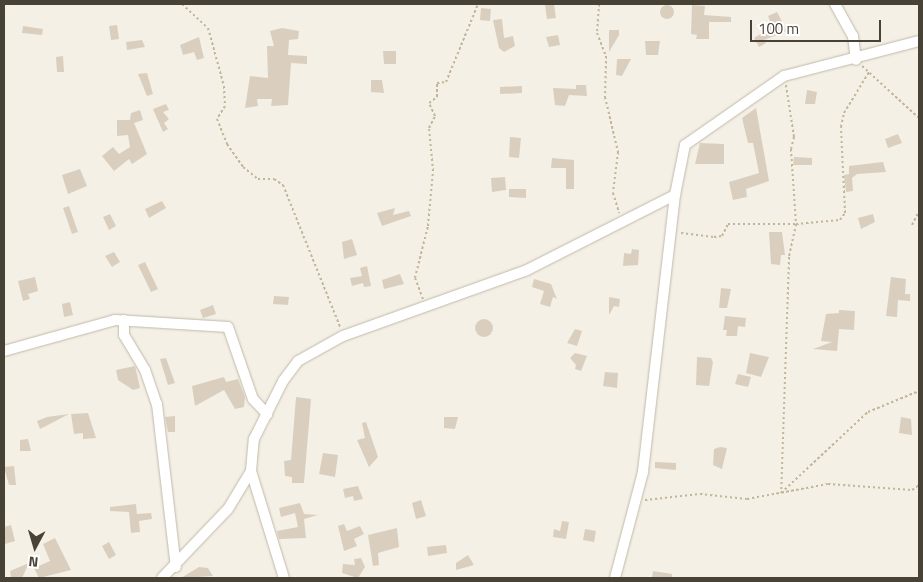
<!DOCTYPE html>
<style>
body{margin:0}
#map{position:relative;width:923px;height:582px;overflow:hidden;background:#f4f0e6;font-family:"Titillium Web",sans-serif}
div>[style]{position:absolute}
[style*='--x']{left:calc(var(--x)*1px);top:calc(var(--y)*1px);width:calc(var(--w)*1px);rotate:calc(var(--a)*1deg)}
.building>*{inset:0;background:#dacfbe}
.round{border-radius:50%}
.path>*{height:2px;margin-top:-1px;transform-origin:0;background:repeating-linear-gradient(90deg,#c3b598 0 2.5px,transparent 0 5px)}
.roads{filter:drop-shadow(0 0 1px #c1b9a8) drop-shadow(0 0 1px #c1b9a8)}
.minor>*{height:10px;margin:-5px;padding:0 5px;transform-origin:5px;border-radius:5px;background:#fff}
span{translate:-50% -50%;white-space:nowrap;text-align:center;line-height:1.15;-webkit-text-stroke:4px #fff;paint-order:stroke}
.frame{position:absolute;inset:0;border:5px solid #484135;pointer-events:none}
.north{position:absolute;left:10px;top:522px;width:50px;height:50px;-webkit-text-stroke:4px #fff;paint-order:stroke;rotate:186deg;font-size:14px;font-weight:700;line-height:20px;text-align:center;color:#484135}
.north::after{content:'';display:block;margin:auto;width:18px;height:22px;background:#484135;clip-path:polygon(50% 0,100% 100%,50% 72%,0 100%)}
.scale{position:absolute;left:750px;top:20px;width:131px;height:22px;box-sizing:border-box;border:2px solid #484135;border-top:0;padding-left:6px;font-size:15px;line-height:18px;white-space:nowrap;color:#484135;-webkit-text-stroke:4px #fff;paint-order:stroke}
</style>
<div id="map">
<div class="building">
<div style="clip-path:polygon(554px 4px,556px 18px,547px 19px,545px 5px)"></div>
<div style="clip-path:polygon(692px 5px,705px 6px,704px 15px,731px 17px,731px 22px,709px 22px,709px 39px,696px 39px,697px 35px,691px 34px)"></div>
<div class="round" style="left:660px;top:5px;width:14px;height:14px"></div>
<div style="clip-path:polygon(481px 8px,491px 9px,490px 21px,480px 20px)"></div>
<div style="clip-path:polygon(777px 12px,787px 31px,764px 40px,766px 43px,759px 47px,754px 38px,767px 30px,764px 26px,770px 21px,768px 16px)"></div>
<div style="clip-path:polygon(502px 19px,504px 38px,513px 36px,515px 46px,504px 52px,499px 48px,493px 20px)"></div>
<div style="clip-path:polygon(117px 25px,119px 39px,111px 40px,109px 26px)"></div>
<div style="clip-path:polygon(23px 26px,43px 29px,42px 35px,22px 33px)"></div>
<div style="clip-path:polygon(282px 28px,299px 31px,298px 39px,289px 40px,288px 55px,307px 56px,307px 64px,291px 63px,288px 105px,271px 106px,272px 99px,257px 99px,258px 106px,245px 108px,250px 76px,268px 78px,267px 46px,274px 46px,270px 31px)"></div>
<div style="clip-path:polygon(609px 30px,619px 30px,619px 35px,609px 52px)"></div>
<div style="clip-path:polygon(558px 35px,560px 45px,549px 47px,546px 37px)"></div>
<div style="clip-path:polygon(199px 37px,204px 58px,197px 60px,194px 52px,183px 55px,180px 45px)"></div>
<div style="clip-path:polygon(142px 40px,145px 47px,127px 50px,126px 42px)"></div>
<div style="clip-path:polygon(645px 41px,660px 41px,658px 55px,646px 55px)"></div>
<div style="clip-path:polygon(383px 51px,396px 51px,396px 64px,384px 64px)"></div>
<div style="clip-path:polygon(63px 56px,64px 72px,57px 72px,56px 57px)"></div>
<div style="clip-path:polygon(617px 59px,631px 59px,622px 76px,616px 75px)"></div>
<div style="clip-path:polygon(147px 73px,153px 94px,147px 96px,138px 74px)"></div>
<div style="clip-path:polygon(371px 80px,382px 80px,384px 93px,371px 92px)"></div>
<div style="clip-path:polygon(576px 85px,586px 85px,587px 96px,569px 95px,565px 106px,555px 105px,553px 88px,576px 89px)"></div>
<div style="clip-path:polygon(522px 86px,522px 93px,500px 94px,500px 87px)"></div>
<div style="clip-path:polygon(807px 90px,817px 92px,815px 104px,805px 104px)"></div>
<div style="clip-path:polygon(166px 104px,169px 110px,163px 112px,169px 119px,164px 123px,168px 129px,163px 132px,153px 109px)"></div>
<div style="clip-path:polygon(756px 108px,769px 181px,746px 189px,747px 197px,733px 200px,729px 182px,759px 173px,753px 143px,748px 143px,742px 118px)"></div>
<div style="clip-path:polygon(140px 110px,143px 120px,134px 123px,147px 154px,132px 164px,129px 159px,114px 171px,102px 156px,113px 147px,119px 154px,130px 147px,128px 135px,117px 136px,117px 120px,130px 120px,131px 113px)"></div>
<div style="clip-path:polygon(898px 134px,902px 143px,888px 148px,885px 139px)"></div>
<div style="clip-path:polygon(510px 137px,521px 138px,519px 158px,509px 157px)"></div>
<div style="clip-path:polygon(700px 143px,724px 144px,724px 164px,695px 164px)"></div>
<div style="clip-path:polygon(794px 157px,812px 158px,812px 165px,793px 165px)"></div>
<div style="clip-path:polygon(552px 158px,574px 160px,574px 189px,566px 189px,566px 168px,551px 168px)"></div>
<div style="clip-path:polygon(883px 162px,886px 172px,857px 174px,852px 178px,853px 191px,846px 192px,844px 175px,849px 174px,849px 166px)"></div>
<div style="clip-path:polygon(80px 169px,87px 186px,68px 194px,62px 175px)"></div>
<div style="clip-path:polygon(505px 177px,506px 190px,492px 192px,491px 178px)"></div>
<div style="clip-path:polygon(509px 189px,526px 189px,526px 198px,509px 197px)"></div>
<div style="clip-path:polygon(162px 201px,166px 208px,149px 218px,145px 209px)"></div>
<div style="clip-path:polygon(69px 206px,78px 232px,72px 234px,63px 208px)"></div>
<div style="clip-path:polygon(395px 208px,393px 215px,409px 211px,411px 216px,382px 226px,377px 213px)"></div>
<div style="clip-path:polygon(110px 214px,116px 226px,109px 230px,103px 217px)"></div>
<div style="clip-path:polygon(873px 214px,875px 222px,861px 229px,858px 218px)"></div>
<div style="clip-path:polygon(769px 232px,782px 232px,785px 255px,781px 255px,780px 265px,771px 264px)"></div>
<div style="clip-path:polygon(352px 239px,357px 255px,344px 259px,342px 242px)"></div>
<div style="clip-path:polygon(632px 249px,639px 250px,638px 265px,623px 266px,624px 253px,631px 254px)"></div>
<div style="clip-path:polygon(114px 252px,120px 262px,112px 267px,105px 256px)"></div>
<div style="clip-path:polygon(145px 262px,158px 289px,151px 292px,138px 265px)"></div>
<div style="clip-path:polygon(367px 266px,371px 286px,364px 287px,363px 283px,352px 286px,350px 278px,362px 276px,360px 268px)"></div>
<div style="clip-path:polygon(400px 274px,404px 284px,384px 289px,382px 280px)"></div>
<div style="clip-path:polygon(35px 277px,38px 291px,28px 294px,30px 299px,23px 301px,18px 281px)"></div>
<div style="clip-path:polygon(891px 277px,906px 279px,905px 294px,910px 294px,910px 301px,898px 300px,897px 317px,886px 316px)"></div>
<div style="clip-path:polygon(534px 279px,551px 284px,557px 299px,553px 297px,550px 307px,540px 304px,544px 291px,532px 287px)"></div>
<div style="clip-path:polygon(721px 288px,731px 289px,727px 308px,719px 308px)"></div>
<div style="clip-path:polygon(274px 296px,289px 297px,288px 305px,273px 304px)"></div>
<div style="clip-path:polygon(609px 297px,620px 299px,619px 307px,614px 306px,609px 315px)"></div>
<div style="clip-path:polygon(70px 302px,73px 315px,64px 317px,62px 304px)"></div>
<div style="clip-path:polygon(213px 305px,216px 314px,203px 318px,200px 310px)"></div>
<div style="clip-path:polygon(839px 310px,855px 311px,854px 330px,839px 329px,837px 351px,813px 349px,832px 342px,821px 341px,826px 314px,839px 313px)"></div>
<div style="clip-path:polygon(725px 316px,746px 318px,745px 327px,738px 326px,737px 336px,726px 336px,727px 330px,723px 330px)"></div>
<div class="round" style="left:475px;top:319px;width:18px;height:18px"></div>
<div style="clip-path:polygon(575px 329px,582px 331px,577px 346px,567px 343px)"></div>
<div style="clip-path:polygon(575px 353px,587px 356px,581px 371px,575px 369px,576px 365px,570px 358px)"></div>
<div style="clip-path:polygon(750px 353px,769px 357px,761px 377px,746px 373px)"></div>
<div style="clip-path:polygon(697px 357px,711px 358px,713px 362px,709px 386px,696px 385px)"></div>
<div style="clip-path:polygon(166px 358px,175px 383px,168px 385px,160px 359px)"></div>
<div style="clip-path:polygon(135px 366px,140px 388px,133px 390px,118px 380px,116px 370px)"></div>
<div style="clip-path:polygon(605px 372px,618px 373px,617px 388px,603px 386px)"></div>
<div style="clip-path:polygon(738px 374px,751px 377px,748px 387px,735px 384px)"></div>
<div style="clip-path:polygon(224px 377px,226px 382px,238px 379px,245px 397px,244px 407px,235px 409px,224px 390px,195px 406px,192px 386px)"></div>
<div style="clip-path:polygon(296px 397px,311px 399px,304px 483px,292px 483px,292px 477px,285px 476px,284px 461px,291px 460px)"></div>
<div style="clip-path:polygon(88px 413px,96px 438px,83px 439px,83px 433px,74px 434px,71px 414px)"></div>
<div style="clip-path:polygon(69px 414px,40px 429px,37px 421px,47px 417px)"></div>
<div style="clip-path:polygon(175px 416px,175px 432px,168px 432px,165px 417px)"></div>
<div style="clip-path:polygon(444px 417px,458px 417px,455px 429px,444px 428px)"></div>
<div style="clip-path:polygon(901px 417px,911px 419px,912px 435px,899px 433px)"></div>
<div style="clip-path:polygon(366px 422px,378px 457px,369px 467px,357px 440px,365px 438px,362px 423px)"></div>
<div style="clip-path:polygon(28px 439px,31px 451px,20px 451px,20px 440px)"></div>
<div style="clip-path:polygon(720px 447px,727px 448px,722px 469px,713px 465px,714px 449px)"></div>
<div style="clip-path:polygon(323px 453px,338px 455px,335px 477px,319px 474px)"></div>
<div style="clip-path:polygon(655px 462px,676px 463px,676px 470px,655px 468px)"></div>
<div style="clip-path:polygon(14px 466px,16px 485px,9px 485px,4px 467px)"></div>
<div style="clip-path:polygon(358px 486px,363px 499px,354px 501px,353px 496px,345px 498px,343px 489px)"></div>
<div style="clip-path:polygon(421px 500px,426px 516px,416px 519px,412px 503px)"></div>
<div style="clip-path:polygon(300px 503px,304px 514px,318px 515px,304px 519px,306px 538px,279px 539px,277px 531px,298px 527px,295px 513px,281px 517px,279px 508px)"></div>
<div style="clip-path:polygon(136px 504px,137px 514px,151px 513px,152px 519px,139px 521px,140px 532px,131px 533px,129px 512px,110px 511px,110px 507px)"></div>
<div style="clip-path:polygon(562px 521px,569px 522px,566px 539px,553px 537px,554px 529px,560px 531px)"></div>
<div style="clip-path:polygon(344px 524px,347px 531px,360px 526px,364px 534px,354px 539px,357px 546px,344px 551px,338px 526px)"></div>
<div style="clip-path:polygon(11px 525px,15px 541px,5px 544px,4px 527px)"></div>
<div style="clip-path:polygon(397px 528px,399px 547px,378px 553px,379px 565px,373px 566px,368px 535px)"></div>
<div style="clip-path:polygon(585px 529px,596px 531px,594px 542px,583px 540px)"></div>
<div style="clip-path:polygon(55px 538px,71px 570px,39px 578px,34px 568px,50px 561px,43px 544px)"></div>
<div style="clip-path:polygon(109px 542px,116px 555px,109px 559px,102px 546px)"></div>
<div style="clip-path:polygon(446px 545px,447px 553px,428px 556px,427px 547px)"></div>
<div style="clip-path:polygon(468px 555px,474px 565px,456px 570px,456px 563px)"></div>
<div style="clip-path:polygon(361px 558px,365px 567px,358px 578px,342px 573px,343px 564px,355px 565px,354px 559px)"></div>
<div style="clip-path:polygon(29px 563px,22px 578px,11px 578px,10px 571px)"></div>
<div style="clip-path:polygon(199px 567px,208px 568px,213px 576px,181px 578px)"></div>
<div style="clip-path:polygon(653px 571px,672px 574px,672px 578px,652px 578px)"></div>
</div>
<div class="path">
<div style="--x:182;--y:4;--w:35;--a:43"></div>
<div style="--x:208;--y:28;--w:60;--a:74.6"></div>
<div style="--x:224;--y:86;--w:20;--a:87"></div>
<div style="--x:225;--y:106;--w:15;--a:122"></div>
<div style="--x:217;--y:119;--w:27;--a:68"></div>
<div style="--x:227;--y:144;--w:28;--a:55"></div>
<div style="--x:243;--y:167;--w:19;--a:39"></div>
<div style="--x:258;--y:179;--w:16;--a:0"></div>
<div style="--x:274;--y:179;--w:11;--a:34"></div>
<div style="--x:283;--y:185;--w:153;--a:68.1"></div>
<div style="--x:599;--y:4;--w:29;--a:94"></div>
<div style="--x:597;--y:33;--w:25;--a:69"></div>
<div style="--x:606;--y:56;--w:41;--a:91.4"></div>
<div style="--x:605;--y:97;--w:57;--a:76.7"></div>
<div style="--x:618;--y:152;--w:41;--a:97"></div>
<div style="--x:613;--y:193;--w:21;--a:73"></div>
<div style="--x:862;--y:66;--w:77;--a:42.4"></div>
<div style="--x:786;--y:85;--w:53;--a:81.3"></div>
<div style="--x:794;--y:137;--w:12;--a:104"></div>
<div style="--x:791;--y:149;--w:75;--a:86.2"></div>
<div style="--x:796;--y:224;--w:44;--a:-5.2"></div>
<div style="--x:840;--y:220;--w:9;--a:-54"></div>
<div style="--x:845;--y:213;--w:86;--a:-92.7"></div>
<div style="--x:841;--y:127;--w:14;--a:-78"></div>
<div style="--x:844;--y:113;--w:48;--a:-58.6"></div>
<div style="--x:912;--y:225;--w:16;--a:-63"></div>
<div style="--x:681;--y:233;--w:33;--a:7"></div>
<div style="--x:714;--y:237;--w:8;--a:-7"></div>
<div style="--x:722;--y:236;--w:13;--a:-63"></div>
<div style="--x:728;--y:224;--w:68;--a:0"></div>
<div style="--x:796;--y:224;--w:34;--a:102"></div>
<div style="--x:789;--y:257;--w:236;--a:91.9"></div>
<div style="--x:423;--y:299;--w:22;--a:-111"></div>
<div style="--x:415;--y:278;--w:54;--a:-76"></div>
<div style="--x:428;--y:226;--w:55;--a:-84.8"></div>
<div style="--x:433;--y:171;--w:43;--a:-95.3"></div>
<div style="--x:429;--y:128;--w:13;--a:-63"></div>
<div style="--x:435;--y:116;--w:14;--a:-115"></div>
<div style="--x:429;--y:103;--w:10;--a:-37"></div>
<div style="--x:437;--y:97;--w:14;--a:-90"></div>
<div style="--x:437;--y:83;--w:9;--a:-6"></div>
<div style="--x:446;--y:82;--w:84;--a:-67.7"></div>
<div style="--x:781;--y:493;--w:119;--a:-43"></div>
<div style="--x:868;--y:412;--w:55;--a:-22.4"></div>
<div style="--x:645;--y:500;--w:55;--a:-6.2"></div>
<div style="--x:700;--y:494;--w:47;--a:6.1"></div>
<div style="--x:747;--y:499;--w:82;--a:-10.5"></div>
<div style="--x:828;--y:484;--w:84;--a:4.1"></div>
<div style="--x:912;--y:490;--w:9;--a:-36"></div>
</div>
<div class="roads">
<div class="minor">
<div style="--x:835;--y:4;--w:37;--a:61"></div>
<div style="--x:853;--y:36;--w:24;--a:83"></div>
<div style="--x:675;--y:195;--w:51;--a:-78.7"></div>
<div style="--x:685;--y:145;--w:121;--a:-34.9"></div>
<div style="--x:784;--y:76;--w:139;--a:-14.5"></div>
<div style="--x:124;--y:320;--w:15;--a:90"></div>
<div style="--x:124;--y:335;--w:41;--a:59"></div>
<div style="--x:145;--y:370;--w:36;--a:71"></div>
<div style="--x:157;--y:404;--w:164;--a:83.4"></div>
<div style="--x:4;--y:351;--w:115;--a:-15.6"></div>
<div style="--x:115;--y:320;--w:113;--a:3.5"></div>
<div style="--x:228;--y:327;--w:76;--a:70.9"></div>
<div style="--x:253;--y:399;--w:21;--a:47"></div>
<div style="--x:251;--y:471;--w:112;--a:72.9"></div>
<div style="--x:162;--y:578;--w:95;--a:-46.3"></div>
<div style="--x:228;--y:509;--w:44;--a:-58.8"></div>
<div style="--x:251;--y:471;--w:32;--a:-85"></div>
<div style="--x:254;--y:439;--w:65;--a:-63.4"></div>
<div style="--x:283;--y:381;--w:25;--a:-53"></div>
<div style="--x:298;--y:361;--w:51;--a:-29.1"></div>
<div style="--x:343;--y:336;--w:195;--a:-19.7"></div>
<div style="--x:527;--y:270;--w:166;--a:-26.9"></div>
<div style="--x:675;--y:195;--w:279;--a:96.6"></div>
<div style="--x:643;--y:472;--w:110;--a:104.8"></div>
</div>
</div>
<div class="frame"></div>
<div class="north">N</div>
<div class="scale">100 m</div>
</div>
